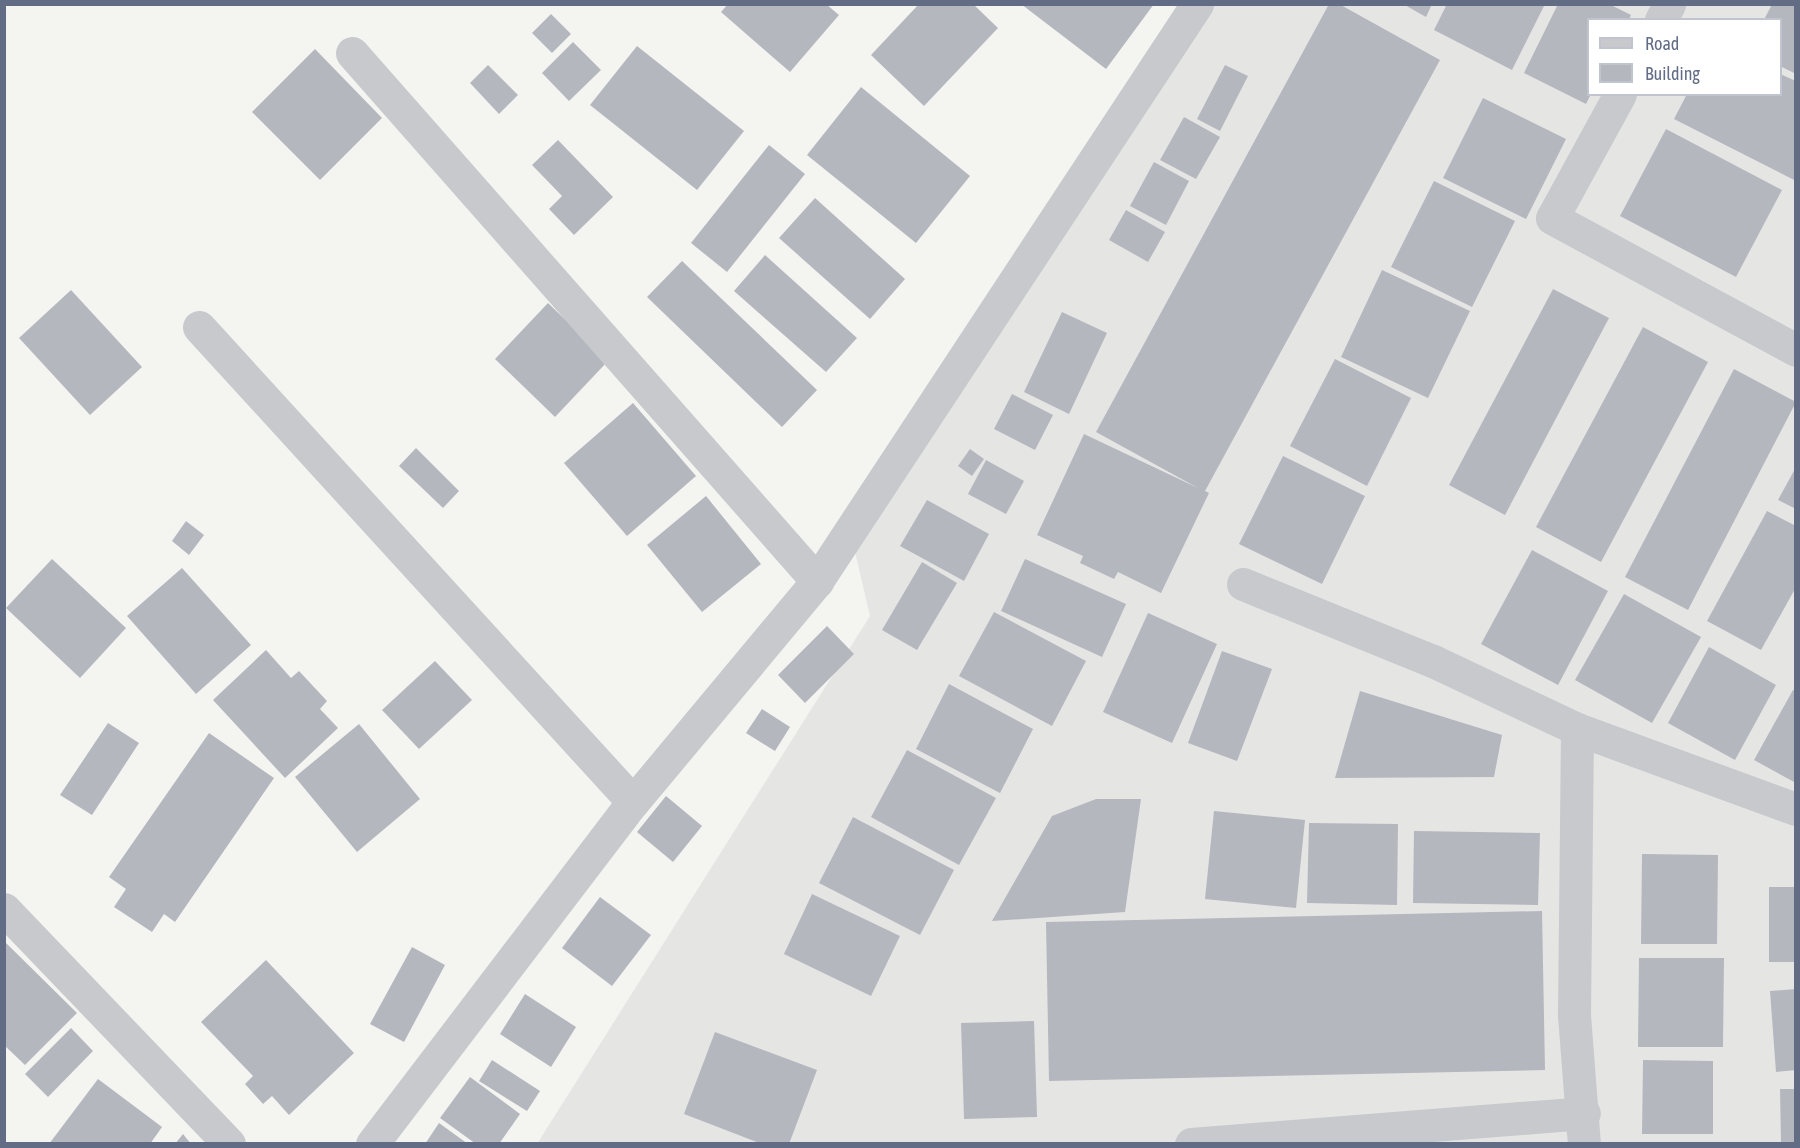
<!DOCTYPE html>
<style>
body{margin:0}
#map{position:relative;width:1800px;height:1148px;overflow:hidden;background:#f4f5f1;font-family:"Asap Condensed",sans-serif}
div>[style]{position:absolute}
[style*='--x']{left:calc(var(--x)*1px);top:calc(var(--y)*1px);width:calc(var(--w)*1px);rotate:calc(var(--a)*1deg)}
.built>*{inset:0;background:#e5e5e4}
.building>*{inset:0;background:#b4b7be}
.minor>*{height:33px;margin:-16.5px;padding:0 16.5px;transform-origin:16.5px;border-radius:16.5px;background:#c7c9cd}
span{translate:-50% -50%;white-space:nowrap;text-align:center;line-height:1.15;-webkit-text-stroke:6px #fff;paint-order:stroke}
.frame{position:absolute;inset:0;border:6px solid #626c84;pointer-events:none}
.legend{position:absolute;left:1587px;top:18px;width:195px;height:78px;box-sizing:border-box;background:#fff;border:2px solid #c0c4ce;margin:0;padding:8px 10px;list-style:none;font-size:18px;color:#626c84}
.legend li{display:flex;align-items:center;gap:12px;height:30px}
.legend b{width:30px;border:2px solid #c0c4ce}
</style>
<div id="map">
<div class="built">
<div style="clip-path:polygon(evenodd,1181px 5px,1795px 5px,1795px 1143px,537px 1144px,870px 616px,855px 552px,1181px 5px,1588px 20px,1780px 20px,1780px 94px,1588px 94px,1588px 20px)"></div>
</div>
<div class="building">
<div style="clip-path:polygon(728px 4px,826px 4px,839px 15px,790px 72px,721px 12px)"></div>
<div style="clip-path:polygon(919px 4px,973px 4px,998px 28px,924px 106px,871px 55px)"></div>
<div style="clip-path:polygon(1021px 4px,1154px 4px,1106px 69px)"></div>
<div style="clip-path:polygon(1329px 4px,1339px 4px,1440px 60px,1205px 491px,1209px 493px,1161px 593px,1118px 572px,1114px 579px,1080px 563px,1083px 556px,1037px 535px,1084px 434px,1198px 488px,1096px 432px)"></div>
<div style="clip-path:polygon(1403px 4px,1432px 4px,1426px 17px)"></div>
<div style="clip-path:polygon(1447px 4px,1545px 4px,1512px 70px,1434px 30px)"></div>
<div style="clip-path:polygon(1558px 4px,1609px 4px,1631px 15px,1629px 20px,1588px 20px,1591px 94px,1586px 104px,1524px 73px)"></div>
<div style="clip-path:polygon(1772px 4px,1796px 4px,1796px 74px,1780px 66px,1780px 20px,1764px 20px)"></div>
<div style="clip-path:polygon(551px 14px,571px 34px,552px 53px,532px 33px)"></div>
<div style="clip-path:polygon(573px 42px,601px 70px,569px 101px,542px 73px)"></div>
<div style="clip-path:polygon(637px 46px,744px 131px,697px 190px,590px 105px)"></div>
<div style="clip-path:polygon(315px 49px,382px 118px,320px 180px,252px 112px)"></div>
<div style="clip-path:polygon(488px 65px,518px 95px,499px 114px,470px 83px)"></div>
<div style="clip-path:polygon(1225px 65px,1248px 76px,1220px 131px,1197px 119px)"></div>
<div style="clip-path:polygon(1780px 74px,1796px 81px,1796px 181px,1674px 119px,1687px 94px,1780px 94px)"></div>
<div style="clip-path:polygon(861px 87px,970px 176px,916px 243px,807px 155px)"></div>
<div style="clip-path:polygon(1483px 98px,1566px 139px,1526px 219px,1443px 178px)"></div>
<div style="clip-path:polygon(1184px 117px,1220px 137px,1196px 179px,1160px 160px)"></div>
<div style="clip-path:polygon(1666px 129px,1782px 190px,1736px 277px,1620px 216px)"></div>
<div style="clip-path:polygon(558px 140px,613px 197px,574px 235px,549px 209px,562px 196px,532px 165px)"></div>
<div style="clip-path:polygon(769px 145px,805px 174px,727px 272px,691px 243px)"></div>
<div style="clip-path:polygon(1154px 162px,1189px 181px,1166px 225px,1130px 206px)"></div>
<div style="clip-path:polygon(1434px 181px,1515px 221px,1472px 307px,1391px 267px)"></div>
<div style="clip-path:polygon(815px 198px,905px 279px,870px 319px,779px 238px)"></div>
<div style="clip-path:polygon(1126px 210px,1165px 232px,1148px 262px,1109px 240px)"></div>
<div style="clip-path:polygon(765px 255px,857px 338px,826px 372px,734px 291px)"></div>
<div style="clip-path:polygon(682px 261px,817px 390px,782px 427px,647px 297px)"></div>
<div style="clip-path:polygon(1382px 270px,1470px 311px,1428px 398px,1341px 357px)"></div>
<div style="clip-path:polygon(1553px 289px,1609px 318px,1505px 515px,1449px 485px)"></div>
<div style="clip-path:polygon(71px 290px,142px 367px,90px 415px,19px 338px)"></div>
<div style="clip-path:polygon(548px 303px,608px 361px,555px 417px,495px 359px)"></div>
<div style="clip-path:polygon(1062px 312px,1107px 333px,1069px 414px,1024px 392px)"></div>
<div style="clip-path:polygon(1643px 327px,1708px 362px,1601px 562px,1536px 527px)"></div>
<div style="clip-path:polygon(1335px 359px,1411px 398px,1367px 486px,1290px 446px)"></div>
<div style="clip-path:polygon(1734px 369px,1796px 402px,1688px 610px,1625px 577px)"></div>
<div style="clip-path:polygon(1012px 394px,1053px 415px,1035px 450px,994px 429px)"></div>
<div style="clip-path:polygon(633px 403px,696px 476px,627px 536px,564px 463px)"></div>
<div style="clip-path:polygon(416px 448px,459px 491px,443px 508px,399px 466px)"></div>
<div style="clip-path:polygon(970px 449px,984px 459px,972px 476px,958px 466px)"></div>
<div style="clip-path:polygon(1283px 456px,1365px 496px,1322px 584px,1239px 544px)"></div>
<div style="clip-path:polygon(986px 460px,1024px 481px,1006px 514px,968px 494px)"></div>
<div style="clip-path:polygon(1796px 467px,1796px 509px,1778px 500px)"></div>
<div style="clip-path:polygon(706px 496px,761px 564px,702px 612px,647px 545px)"></div>
<div style="clip-path:polygon(927px 500px,989px 534px,964px 581px,900px 546px)"></div>
<div style="clip-path:polygon(1767px 511px,1796px 526px,1796px 587px,1761px 650px,1707px 621px)"></div>
<div style="clip-path:polygon(186px 521px,204px 535px,189px 555px,172px 541px)"></div>
<div style="clip-path:polygon(1532px 550px,1608px 591px,1558px 685px,1481px 644px)"></div>
<div style="clip-path:polygon(52px 559px,126px 628px,80px 678px,6px 608px)"></div>
<div style="clip-path:polygon(1025px 559px,1126px 604px,1102px 657px,1001px 611px)"></div>
<div style="clip-path:polygon(922px 562px,957px 583px,917px 650px,882px 630px)"></div>
<div style="clip-path:polygon(182px 568px,251px 645px,196px 694px,127px 616px)"></div>
<div style="clip-path:polygon(1624px 594px,1701px 637px,1652px 723px,1575px 680px)"></div>
<div style="clip-path:polygon(994px 612px,1086px 661px,1052px 726px,959px 676px)"></div>
<div style="clip-path:polygon(1148px 613px,1217px 644px,1172px 743px,1103px 712px)"></div>
<div style="clip-path:polygon(827px 626px,854px 654px,805px 703px,778px 675px)"></div>
<div style="clip-path:polygon(1709px 647px,1776px 685px,1735px 760px,1668px 723px)"></div>
<div style="clip-path:polygon(266px 650px,291px 678px,299px 671px,327px 701px,320px 709px,338px 728px,285px 778px,213px 700px)"></div>
<div style="clip-path:polygon(1222px 651px,1272px 669px,1237px 761px,1188px 743px)"></div>
<div style="clip-path:polygon(435px 661px,472px 700px,419px 749px,382px 710px)"></div>
<div style="clip-path:polygon(949px 684px,1033px 729px,1000px 793px,916px 749px)"></div>
<div style="clip-path:polygon(1793px 690px,1796px 691px,1796px 783px,1754px 760px)"></div>
<div style="clip-path:polygon(1360px 691px,1502px 735px,1494px 777px,1335px 778px)"></div>
<div style="clip-path:polygon(762px 709px,790px 727px,775px 751px,746px 733px)"></div>
<div style="clip-path:polygon(108px 723px,139px 743px,92px 815px,60px 795px)"></div>
<div style="clip-path:polygon(359px 724px,420px 799px,357px 852px,295px 777px)"></div>
<div style="clip-path:polygon(209px 733px,274px 778px,175px 922px,164px 914px,152px 932px,114px 907px,126px 889px,109px 877px)"></div>
<div style="clip-path:polygon(907px 750px,996px 798px,959px 865px,871px 817px)"></div>
<div style="clip-path:polygon(666px 796px,702px 826px,673px 862px,637px 832px)"></div>
<div style="clip-path:polygon(1096px 799px,1141px 799px,1125px 912px,992px 921px,1052px 816px)"></div>
<div style="clip-path:polygon(1214px 811px,1305px 820px,1296px 908px,1205px 899px)"></div>
<div style="clip-path:polygon(853px 817px,954px 870px,920px 935px,819px 883px)"></div>
<div style="clip-path:polygon(1309px 823px,1398px 824px,1397px 905px,1307px 903px)"></div>
<div style="clip-path:polygon(1414px 831px,1540px 833px,1538px 905px,1413px 903px)"></div>
<div style="clip-path:polygon(1642px 854px,1718px 855px,1717px 944px,1641px 944px)"></div>
<div style="clip-path:polygon(1769px 887px,1796px 887px,1796px 962px,1769px 962px)"></div>
<div style="clip-path:polygon(812px 894px,900px 936px,871px 996px,784px 954px)"></div>
<div style="clip-path:polygon(600px 897px,651px 935px,612px 986px,562px 948px)"></div>
<div style="clip-path:polygon(1542px 911px,1545px 1070px,1049px 1081px,1046px 922px)"></div>
<div style="clip-path:polygon(4px 941px,77px 1013px,25px 1065px,4px 1045px)"></div>
<div style="clip-path:polygon(412px 947px,445px 965px,404px 1042px,370px 1024px)"></div>
<div style="clip-path:polygon(1639px 958px,1724px 958px,1723px 1047px,1638px 1047px)"></div>
<div style="clip-path:polygon(266px 960px,354px 1053px,289px 1115px,272px 1096px,263px 1104px,245px 1084px,253px 1076px,201px 1022px)"></div>
<div style="clip-path:polygon(1796px 989px,1796px 1070px,1776px 1072px,1770px 991px)"></div>
<div style="clip-path:polygon(525px 994px,576px 1027px,551px 1067px,500px 1034px)"></div>
<div style="clip-path:polygon(1034px 1021px,1037px 1117px,964px 1119px,961px 1023px)"></div>
<div style="clip-path:polygon(71px 1028px,93px 1051px,48px 1097px,25px 1074px)"></div>
<div style="clip-path:polygon(715px 1032px,817px 1070px,789px 1144px,762px 1144px,684px 1114px)"></div>
<div style="clip-path:polygon(492px 1060px,540px 1091px,527px 1111px,479px 1081px)"></div>
<div style="clip-path:polygon(1643px 1060px,1713px 1061px,1713px 1134px,1642px 1134px)"></div>
<div style="clip-path:polygon(470px 1077px,520px 1114px,499px 1144px,476px 1144px,440px 1118px)"></div>
<div style="clip-path:polygon(98px 1079px,162px 1127px,150px 1144px,49px 1144px)"></div>
<div style="clip-path:polygon(1780px 1089px,1796px 1089px,1796px 1144px,1781px 1144px)"></div>
<div style="clip-path:polygon(439px 1123px,468px 1144px,425px 1144px)"></div>
<div style="clip-path:polygon(183px 1134px,191px 1144px,175px 1144px)"></div>
</div>
<div class="minor">
<div style="--x:1661;--y:20;--w:18;--a:-63"></div>
<div style="--x:352;--y:53;--w:704;--a:48.63"></div>
<div style="--x:1620;--y:94;--w:141;--a:118.7"></div>
<div style="--x:1552;--y:218;--w:277;--a:28.4"></div>
<div style="--x:199;--y:327;--w:643;--a:47.58"></div>
<div style="--x:1243;--y:584;--w:205;--a:22.1"></div>
<div style="--x:1433;--y:661;--w:159;--a:25.3"></div>
<div style="--x:1577;--y:729;--w:233;--a:20.1"></div>
<div style="--x:1577;--y:729;--w:286;--a:90.6"></div>
<div style="--x:1574;--y:1015;--w:129;--a:85.6"></div>
<div style="--x:4;--y:909;--w:325;--a:46.2"></div>
<div style="--x:372;--y:1144;--w:430;--a:-52.7"></div>
<div style="--x:633;--y:802;--w:288;--a:-50.2"></div>
<div style="--x:817;--y:581;--w:691;--a:-56.63"></div>
<div style="--x:1191;--y:1144;--w:394;--a:-4.5"></div>
</div>
<div class="frame"></div>
<ul class="legend">
<li><b style="height:8px;background:#c7c9cd"></b>Road</li>
<li><b style="height:16px;background:#b4b7be"></b>Building</li>
</ul>
</div>
